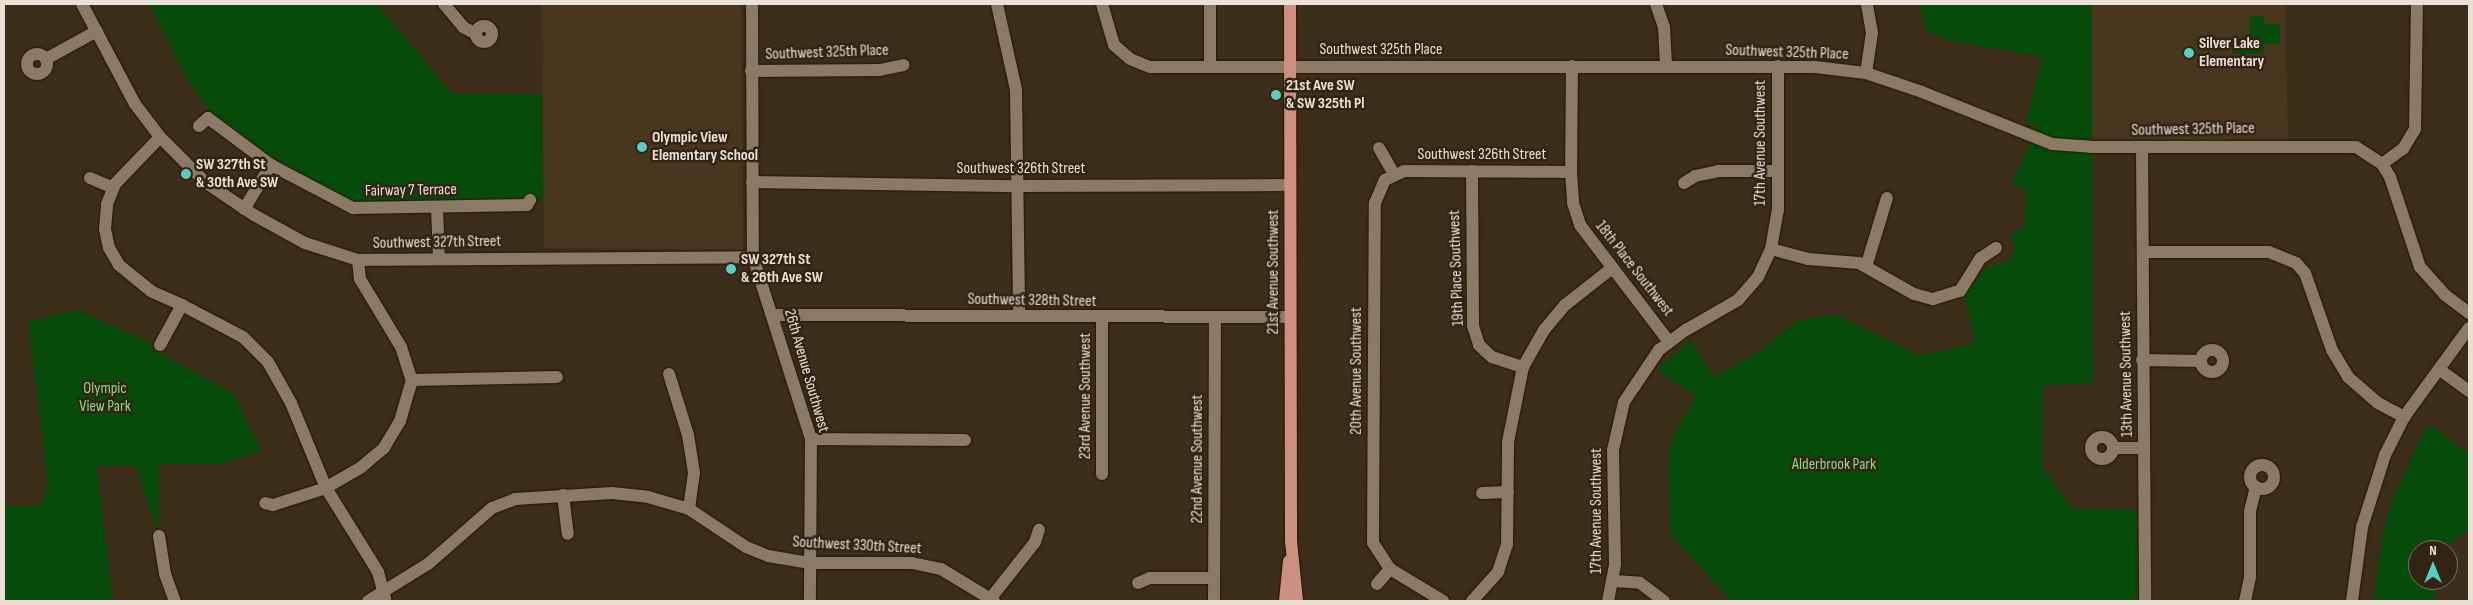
<!DOCTYPE html>
<style>
body{margin:0}
#map{position:relative;width:2473px;height:605px;overflow:hidden;background:#3d2e1c;font-family:"Sofia Sans Condensed",sans-serif}
div>[style]{position:absolute}
[style*='--x']{left:calc(var(--x)*1px);top:calc(var(--y)*1px);width:calc(var(--w)*1px);rotate:calc(var(--a)*1deg)}
.built>*{inset:0;background:#49361f}
.green>*{inset:0;background:#074b0b}
.roads{filter:drop-shadow(0 0 1px #231605) drop-shadow(0 0 1px #231605)}
.minor>*{height:12px;margin:-6px;padding:0 6px;transform-origin:6px;border-radius:6px;background:#8b7a66}
.minor>.ring{margin:-6px;padding:0;box-sizing:content-box;background:none;border:12px solid #8b7a66;border-radius:50%}
.major>*{height:12px;margin:-6px;padding:0 6px;transform-origin:6px;border-radius:6px;background:#ce8f83}
.dots>*{width:14px;height:14px;translate:-50% -50%;box-sizing:border-box;border:2px solid #322413;border-radius:50%}
span{translate:-50% -50%;white-space:nowrap;text-align:center;line-height:1.15;-webkit-text-stroke:5px #322413;paint-order:stroke}
.poi-label{font-size:16px;color:#eae0d6;font-weight:700}
.left{translate:0 -50%;text-align:left}
.street-label{font-size:16px;color:#eae0d6}
.park-label{font-size:16px;color:#85db82}
.frame{position:absolute;inset:0;border:5px solid #eae0d6;pointer-events:none}
.north{position:absolute;left:2408px;top:540px;width:50px;height:50px;box-sizing:border-box;background:#322413;border:1px solid #7c6f61;border-radius:50%;rotate:0deg;font-size:14px;font-weight:700;line-height:20px;text-align:center;color:#eae0d6}
.north::after{content:'';display:block;margin:auto;width:18px;height:22px;background:#57cec1;clip-path:polygon(50% 0,100% 100%,50% 72%,0 100%)}
</style>
<div id="map">
<div class="built">
<div style="clip-path:polygon(542px 4px,741px 4px,743px 250px,544px 248px)"></div>
<div style="clip-path:polygon(2092px 4px,2285px 4px,2288px 145px,2091px 147px)"></div>
</div>
<div class="green">
<div style="clip-path:polygon(149px 4px,376px 4px,453px 94px,542px 94px,543px 200px,353px 203px,267px 154px,210px 111px,187px 79px)"></div>
<div style="clip-path:polygon(1919px 4px,2092px 4px,2093px 383px,2043px 386px,2042px 467px,2073px 509px,2137px 510px,2137px 601px,1732px 601px,1670px 535px,1668px 456px,1672px 438px,1696px 396px,1656px 370px,1691px 340px,1714px 377px,1764px 349px,1798px 320px,1836px 315px,1920px 356px,1975px 343px,1965px 296px,1985px 268px,2010px 261px,2015px 249px,2011px 235px,2025px 226px,2026px 190px,2012px 184px,2036px 127px,2026px 121px,2042px 57px,1951px 41px,1927px 32px)"></div>
<div style="clip-path:polygon(2250px 16px,2264px 16px,2264px 24px,2280px 24px,2280px 44px,2264px 44px,2263px 54px,2232px 54px,2232px 38px,2249px 38px)"></div>
<div style="clip-path:polygon(76px 310px,151px 343px,149px 347px,234px 394px,262px 451px,221px 464px,159px 464px,159px 536px,136px 466px,97px 466px,113px 601px,4px 601px,4px 506px,41px 506px,48px 483px,28px 322px)"></div>
<div style="clip-path:polygon(2432px 426px,2469px 454px,2469px 530px,2443px 550px,2418px 550px,2418px 580px,2435px 580px,2435px 601px,2374px 601px,2383px 533px,2392px 501px,2424px 430px)"></div>
</div>
<div class="roads">
<div class="minor">
<div style="--x:82;--y:4;--w:113;--a:62.1"></div>
<div style="--x:135;--y:104;--w:41;--a:52.9"></div>
<div style="--x:160;--y:137;--w:64;--a:45"></div>
<div style="--x:205;--y:182;--w:59;--a:34"></div>
<div style="--x:254;--y:215;--w:58;--a:28.8"></div>
<div style="--x:305;--y:243;--w:56;--a:17.8"></div>
<div style="--x:358;--y:260;--w:395;--a:-0.4"></div>
<div style="--x:444;--y:4;--w:30;--a:50"></div>
<div style="--x:463;--y:27;--w:15;--a:28"></div>
<div style="--x:752;--y:4;--w:253;--a:89.8"></div>
<div style="--x:753;--y:257;--w:191;--a:72.3"></div>
<div style="--x:811;--y:439;--w:162;--a:90.4"></div>
<div style="--x:997;--y:4;--w:88;--a:77.5"></div>
<div style="--x:1016;--y:90;--w:226;--a:89.2"></div>
<div style="--x:1102;--y:4;--w:43;--a:73.7"></div>
<div style="--x:1114;--y:45;--w:21;--a:41"></div>
<div style="--x:1130;--y:59;--w:22;--a:22"></div>
<div style="--x:1150;--y:67;--w:665;--a:0"></div>
<div style="--x:1815;--y:67;--w:51;--a:6.7"></div>
<div style="--x:1866;--y:73;--w:59;--a:18.7"></div>
<div style="--x:1922;--y:92;--w:140;--a:21.8"></div>
<div style="--x:2052;--y:144;--w:39;--a:4"></div>
<div style="--x:2091;--y:147;--w:265;--a:0"></div>
<div style="--x:2356;--y:147;--w:31;--a:33"></div>
<div style="--x:2382;--y:164;--w:15;--a:58"></div>
<div style="--x:2390;--y:177;--w:95;--a:71.6"></div>
<div style="--x:2420;--y:267;--w:38;--a:48"></div>
<div style="--x:2445;--y:295;--w:30;--a:37"></div>
<div style="--x:1210;--y:4;--w:62;--a:90"></div>
<div style="--x:1656;--y:4;--w:24;--a:71"></div>
<div style="--x:1664;--y:27;--w:39;--a:87"></div>
<div class="ring" style="left:476px;top:26px;width:4px;height:4px"></div>
<div class="ring" style="left:27px;top:54px;width:8px;height:8px"></div>
<div style="--x:46;--y:59;--w:58;--a:-28.8"></div>
<div style="--x:1572;--y:66;--w:106;--a:90.5"></div>
<div style="--x:1571;--y:172;--w:31;--a:86"></div>
<div style="--x:1573;--y:203;--w:23;--a:72"></div>
<div style="--x:1580;--y:225;--w:147;--a:52.7"></div>
<div style="--x:751;--y:71;--w:129;--a:-0.4"></div>
<div style="--x:880;--y:70;--w:24;--a:-12"></div>
<div style="--x:1866;--y:73;--w:40;--a:-81.5"></div>
<div style="--x:1872;--y:33;--w:29;--a:-100"></div>
<div style="--x:199;--y:126;--w:12;--a:-42"></div>
<div style="--x:208;--y:118;--w:79;--a:36.7"></div>
<div style="--x:271;--y:165;--w:93;--a:27.7"></div>
<div style="--x:353;--y:208;--w:174;--a:-1"></div>
<div style="--x:527;--y:205;--w:6;--a:-59"></div>
<div style="--x:2142;--y:147;--w:454;--a:89.6"></div>
<div style="--x:1379;--y:148;--w:30;--a:60"></div>
<div style="--x:2382;--y:164;--w:26;--a:-36"></div>
<div style="--x:2403;--y:149;--w:23;--a:-59"></div>
<div style="--x:2415;--y:129;--w:125;--a:-89.1"></div>
<div style="--x:1472;--y:171;--w:155;--a:89.6"></div>
<div style="--x:1473;--y:326;--w:20;--a:72"></div>
<div style="--x:1479;--y:345;--w:18;--a:43"></div>
<div style="--x:1492;--y:357;--w:33;--a:18"></div>
<div style="--x:90;--y:178;--w:25;--a:23"></div>
<div style="--x:752;--y:182;--w:265;--a:0.9"></div>
<div style="--x:1017;--y:186;--w:272;--a:-0.2"></div>
<div style="--x:1684;--y:183;--w:13;--a:-32"></div>
<div style="--x:1695;--y:176;--w:24;--a:-12"></div>
<div style="--x:1718;--y:171;--w:59;--a:0"></div>
<div style="--x:437;--y:207;--w:52;--a:87.8"></div>
<div style="--x:244;--y:209;--w:52;--a:-58.5"></div>
<div style="--x:1771;--y:249;--w:38;--a:15"></div>
<div style="--x:1808;--y:259;--w:51;--a:4.5"></div>
<div style="--x:1859;--y:263;--w:63;--a:29.4"></div>
<div style="--x:1914;--y:294;--w:20;--a:15"></div>
<div style="--x:1933;--y:299;--w:28;--a:-17"></div>
<div style="--x:1960;--y:291;--w:39;--a:-58"></div>
<div style="--x:1981;--y:258;--w:18;--a:-34"></div>
<div style="--x:2143;--y:252;--w:126;--a:0"></div>
<div style="--x:2269;--y:252;--w:29;--a:22"></div>
<div style="--x:2296;--y:263;--w:13;--a:48"></div>
<div style="--x:2305;--y:273;--w:82;--a:70.7"></div>
<div style="--x:2332;--y:350;--w:31;--a:59"></div>
<div style="--x:2348;--y:377;--w:40;--a:41"></div>
<div style="--x:2378;--y:403;--w:30;--a:28"></div>
<div style="--x:358;--y:260;--w:19;--a:84"></div>
<div style="--x:360;--y:279;--w:79;--a:58.9"></div>
<div style="--x:401;--y:347;--w:35;--a:72"></div>
<div style="--x:412;--y:380;--w:43;--a:106.3"></div>
<div style="--x:400;--y:421;--w:31;--a:121"></div>
<div style="--x:384;--y:448;--w:31;--a:140"></div>
<div style="--x:360;--y:468;--w:39;--a:150"></div>
<div style="--x:326;--y:488;--w:99;--a:58.2"></div>
<div style="--x:378;--y:572;--w:28;--a:75"></div>
<div style="--x:1866;--y:267;--w:72;--a:-73.1"></div>
<div style="--x:182;--y:305;--w:69;--a:27.7"></div>
<div style="--x:243;--y:337;--w:35;--a:45"></div>
<div style="--x:268;--y:362;--w:47;--a:60.7"></div>
<div style="--x:291;--y:403;--w:92;--a:67.6"></div>
<div style="--x:326;--y:488;--w:56;--a:162.2"></div>
<div style="--x:273;--y:505;--w:8;--a:-166"></div>
<div style="--x:773;--y:315;--w:517;--a:0.22"></div>
<div style="--x:1102;--y:318;--w:156;--a:90"></div>
<div style="--x:160;--y:345;--w:46;--a:-61.2"></div>
<div style="--x:182;--y:305;--w:34;--a:-156"></div>
<div style="--x:151;--y:291;--w:41;--a:-140.9"></div>
<div style="--x:119;--y:265;--w:20;--a:-120"></div>
<div style="--x:109;--y:248;--w:19;--a:-102"></div>
<div style="--x:105;--y:229;--w:25;--a:-85"></div>
<div style="--x:107;--y:204;--w:22;--a:-68"></div>
<div style="--x:115;--y:184;--w:65;--a:-46.2"></div>
<div class="ring" style="left:2201px;top:350px;width:10px;height:10px"></div>
<div style="--x:2142;--y:360;--w:59;--a:1"></div>
<div style="--x:2440;--y:370;--w:36;--a:36"></div>
<div style="--x:669;--y:374;--w:64;--a:72.7"></div>
<div style="--x:688;--y:435;--w:38;--a:81"></div>
<div style="--x:694;--y:473;--w:36;--a:98"></div>
<div style="--x:412;--y:380;--w:145;--a:-1.2"></div>
<div class="ring" style="left:2091px;top:437px;width:10px;height:10px"></div>
<div style="--x:811;--y:439;--w:154;--a:0.4"></div>
<div style="--x:2113;--y:448;--w:31;--a:0"></div>
<div class="ring" style="left:2250px;top:465px;width:12px;height:12px"></div>
<div style="--x:1482;--y:493;--w:26;--a:-2"></div>
<div style="--x:563;--y:495;--w:39;--a:83"></div>
<div style="--x:159;--y:536;--w:38;--a:81"></div>
<div style="--x:165;--y:574;--w:29;--a:70"></div>
<div style="--x:1614;--y:581;--w:26;--a:4"></div>
<div style="--x:1640;--y:583;--w:30;--a:37"></div>
<div style="--x:1138;--y:583;--w:13;--a:-23"></div>
<div style="--x:1150;--y:578;--w:63;--a:0"></div>
<div style="--x:1377;--y:584;--w:20;--a:-49"></div>
<div style="--x:990;--y:599;--w:73;--a:-51.7"></div>
<div style="--x:1035;--y:542;--w:13;--a:-72"></div>
<div style="--x:368;--y:601;--w:70;--a:-31.7"></div>
<div style="--x:428;--y:564;--w:85;--a:-41.2"></div>
<div style="--x:492;--y:508;--w:25;--a:-21"></div>
<div style="--x:515;--y:499;--w:97;--a:-3.5"></div>
<div style="--x:612;--y:493;--w:36;--a:6"></div>
<div style="--x:648;--y:497;--w:43;--a:16.3"></div>
<div style="--x:689;--y:509;--w:69;--a:33.7"></div>
<div style="--x:746;--y:547;--w:24;--a:22"></div>
<div style="--x:768;--y:556;--w:43;--a:9.5"></div>
<div style="--x:810;--y:563;--w:102;--a:0"></div>
<div style="--x:912;--y:563;--w:30;--a:12"></div>
<div style="--x:941;--y:569;--w:62;--a:31.1"></div>
<div style="--x:1214;--y:601;--w:283;--a:-89.8"></div>
<div style="--x:1443;--y:601;--w:62;--a:-148.9"></div>
<div style="--x:1390;--y:569;--w:31;--a:-123"></div>
<div style="--x:1373;--y:543;--w:340;--a:-89.7"></div>
<div style="--x:1375;--y:203;--w:25;--a:-67"></div>
<div style="--x:1385;--y:180;--w:21;--a:-25"></div>
<div style="--x:1404;--y:171;--w:167;--a:0.3"></div>
<div style="--x:1472;--y:601;--w:39;--a:-48"></div>
<div style="--x:1498;--y:572;--w:28;--a:-72"></div>
<div style="--x:1507;--y:545;--w:103;--a:-89.4"></div>
<div style="--x:1508;--y:442;--w:76;--a:-78.7"></div>
<div style="--x:1523;--y:367;--w:43;--a:-60.4"></div>
<div style="--x:1544;--y:330;--w:33;--a:-50"></div>
<div style="--x:1565;--y:305;--w:58;--a:-38"></div>
<div style="--x:1608;--y:601;--w:38;--a:-79"></div>
<div style="--x:1615;--y:564;--w:114;--a:-91"></div>
<div style="--x:1613;--y:450;--w:49;--a:-77.1"></div>
<div style="--x:1624;--y:402;--w:63;--a:-56.1"></div>
<div style="--x:1659;--y:350;--w:34;--a:-37"></div>
<div style="--x:1686;--y:330;--w:60;--a:-30"></div>
<div style="--x:1738;--y:300;--w:30;--a:-49"></div>
<div style="--x:1758;--y:277;--w:31;--a:-65"></div>
<div style="--x:1771;--y:249;--w:40;--a:-80"></div>
<div style="--x:1778;--y:210;--w:144;--a:-90"></div>
<div style="--x:2245;--y:601;--w:25;--a:-78"></div>
<div style="--x:2250;--y:577;--w:66;--a:-90"></div>
<div style="--x:2250;--y:511;--w:25;--a:-76"></div>
<div style="--x:2352;--y:601;--w:75;--a:-82.3"></div>
<div style="--x:2362;--y:527;--w:76;--a:-72.3"></div>
<div style="--x:2385;--y:455;--w:42;--a:-63.4"></div>
<div style="--x:2404;--y:417;--w:110;--a:-53.9"></div>
</div>
<div class="major">
<div style="--x:1290;--y:4;--w:537;--a:89.89"></div>
<div style="--x:1291;--y:541;--w:60;--a:84.3"></div>
<div style="--x:1285;--y:601;--w:40;--a:-84.3"></div>
</div>
</div>
<div class="dots">
<div style="left:2189px;top:53px;background:#57cec1"></div>
<div style="left:1276px;top:95px;background:#57cec1"></div>
<div style="left:642px;top:147px;background:#57cec1"></div>
<div style="left:186px;top:174px;background:#57cec1"></div>
<div style="left:731px;top:269px;background:#57cec1"></div>
</div>
<div class="poi-label">
<span class="left" style="left:2199px;top:53px">Silver Lake<br>Elementary</span>
<span class="left" style="left:1286px;top:95px">21st Ave SW<br>&amp; SW 325th Pl</span>
<span class="left" style="left:652px;top:147px">Olympic View<br>Elementary School</span>
<span class="left" style="left:196px;top:174px">SW 327th St<br>&amp; 30th Ave SW</span>
<span class="left" style="left:741px;top:269px">SW 327th St<br>&amp; 26th Ave SW</span>
</div>
<div class="street-label">
<span style="left:1381px;top:50px">Southwest 325th Place</span>
<span style="left:827px;top:53px;rotate:-2deg">Southwest 325th Place</span>
<span style="left:1787px;top:53px;rotate:2deg">Southwest 325th Place</span>
<span style="left:2193px;top:130px;rotate:-1deg">Southwest 325th Place</span>
<span style="left:1761px;top:143px;rotate:-90deg">17th Avenue Southwest</span>
<span style="left:1482px;top:155px">Southwest 326th Street</span>
<span style="left:1021px;top:169px">Southwest 326th Street</span>
<span style="left:411px;top:191px;rotate:-1deg">Fairway 7 Terrace</span>
<span style="left:437px;top:243px;rotate:-1deg">Southwest 327th Street</span>
<span style="left:1457px;top:268px;rotate:-92deg">19th Place Southwest</span>
<span style="left:1634px;top:269px;rotate:52deg">18th Place Southwest</span>
<span style="left:1274px;top:272px;rotate:-90deg">21st Avenue Southwest</span>
<span style="left:1032px;top:301px;rotate:1deg">Southwest 328th Street</span>
<span style="left:806px;top:371px;rotate:74deg">26th Avenue Southwest</span>
<span style="left:1357px;top:371px;rotate:-90deg">20th Avenue Southwest</span>
<span style="left:2127px;top:374px;rotate:-91deg">13th Avenue Southwest</span>
<span style="left:1086px;top:396px;rotate:-90deg">23rd Avenue Southwest</span>
<span style="left:1198px;top:459px;rotate:-90deg">22nd Avenue Southwest</span>
<span style="left:1597px;top:511px;rotate:-90deg">17th Avenue Southwest</span>
<span style="left:857px;top:546px;rotate:3deg">Southwest 330th Street</span>
</div>
<div class="park-label">
<span style="left:105px;top:398px">Olympic<br>View Park</span>
<span style="left:1834px;top:465px">Alderbrook Park</span>
</div>
<div class="frame"></div>
<div class="north">N</div>
</div>
